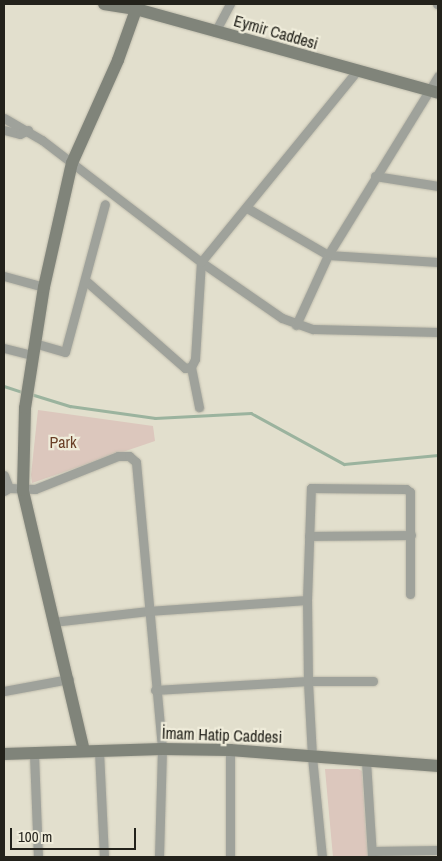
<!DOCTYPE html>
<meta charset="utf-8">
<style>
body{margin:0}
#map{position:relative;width:442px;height:861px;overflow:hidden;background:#e2dfcd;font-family:"Archivo Narrow",sans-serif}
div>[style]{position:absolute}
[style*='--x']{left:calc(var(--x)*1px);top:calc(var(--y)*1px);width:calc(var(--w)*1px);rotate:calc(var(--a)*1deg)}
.green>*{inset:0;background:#dcc7bd}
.stream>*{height:2.5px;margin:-1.25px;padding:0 1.25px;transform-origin:1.25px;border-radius:1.25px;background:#9bb39e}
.roads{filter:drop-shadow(0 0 1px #c0bdad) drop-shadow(0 0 1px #c0bdad)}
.street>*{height:9px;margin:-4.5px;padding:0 4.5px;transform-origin:4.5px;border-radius:4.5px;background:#9fa29b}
.secondary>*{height:12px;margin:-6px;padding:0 6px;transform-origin:6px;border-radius:6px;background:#80847a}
span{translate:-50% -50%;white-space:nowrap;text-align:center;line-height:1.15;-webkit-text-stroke:4.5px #efecda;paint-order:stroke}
.street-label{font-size:16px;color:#23221b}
.park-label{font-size:16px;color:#693e26}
.frame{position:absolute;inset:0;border:5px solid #23221b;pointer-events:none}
.scale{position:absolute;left:10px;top:828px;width:126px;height:22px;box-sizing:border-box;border:2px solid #23221b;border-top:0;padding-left:6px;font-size:15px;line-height:18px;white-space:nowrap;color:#23221b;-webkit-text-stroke:4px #efecda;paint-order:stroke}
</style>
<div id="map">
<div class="green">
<div style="clip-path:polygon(38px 410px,153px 426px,155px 441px,32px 483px,31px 475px)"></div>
<div style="clip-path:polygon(325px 769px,358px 769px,362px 771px,368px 857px,333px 857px)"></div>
</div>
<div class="stream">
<div style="--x:4;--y:386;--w:20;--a:18"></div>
<div style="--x:31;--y:394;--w:41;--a:17.1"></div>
<div style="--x:70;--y:406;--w:86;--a:8"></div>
<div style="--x:155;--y:418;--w:96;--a:-3"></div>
<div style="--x:251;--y:413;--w:106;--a:28.7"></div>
<div style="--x:344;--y:464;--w:94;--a:-5.5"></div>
</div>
<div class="roads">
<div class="street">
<div style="--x:437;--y:4;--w:1;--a:0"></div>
<div style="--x:215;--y:32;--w:32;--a:-62"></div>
<div style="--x:4;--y:118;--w:44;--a:30.1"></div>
<div style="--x:42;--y:140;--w:200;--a:37.5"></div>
<div style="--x:201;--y:262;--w:98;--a:34.7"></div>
<div style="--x:282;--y:318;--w:33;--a:20"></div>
<div style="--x:313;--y:329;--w:125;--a:1.4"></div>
<div style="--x:4;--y:130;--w:16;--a:14"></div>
<div style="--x:20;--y:134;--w:9;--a:-27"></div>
<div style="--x:375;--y:176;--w:64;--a:9"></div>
<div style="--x:247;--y:208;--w:94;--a:30.1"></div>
<div style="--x:328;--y:255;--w:110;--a:3.6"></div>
<div style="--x:4;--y:276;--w:41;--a:15.4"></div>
<div style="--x:86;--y:281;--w:132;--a:41.3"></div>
<div style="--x:185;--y:368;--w:6;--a:-9"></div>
<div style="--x:191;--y:367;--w:9;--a:-63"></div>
<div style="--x:195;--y:359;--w:97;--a:-86.5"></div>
<div style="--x:201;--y:262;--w:247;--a:-50.8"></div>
<div style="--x:296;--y:325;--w:77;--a:-65.4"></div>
<div style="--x:328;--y:255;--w:210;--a:-58.4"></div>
<div style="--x:34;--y:343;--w:32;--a:16"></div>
<div style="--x:65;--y:352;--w:153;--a:-74.9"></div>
<div style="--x:4;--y:348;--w:29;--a:14"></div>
<div style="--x:191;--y:367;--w:41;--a:78.7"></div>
<div style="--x:4;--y:475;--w:14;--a:69"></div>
<div style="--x:4;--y:491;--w:6;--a:-31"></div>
<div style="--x:9;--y:488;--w:26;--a:2"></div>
<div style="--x:35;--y:489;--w:89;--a:-21.7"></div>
<div style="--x:118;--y:456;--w:11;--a:0"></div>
<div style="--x:129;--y:456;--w:9;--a:41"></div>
<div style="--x:136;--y:462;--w:288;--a:84.8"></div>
<div style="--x:162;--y:749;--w:108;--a:91.6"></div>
<div style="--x:309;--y:536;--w:102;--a:-0.6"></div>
<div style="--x:53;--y:622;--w:96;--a:-6.6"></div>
<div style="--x:148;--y:611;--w:159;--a:-4"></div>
<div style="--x:155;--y:690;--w:153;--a:-3.4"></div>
<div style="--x:308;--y:681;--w:65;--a:0"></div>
<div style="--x:4;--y:691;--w:66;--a:-10.5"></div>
<div style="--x:230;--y:750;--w:107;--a:90"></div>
<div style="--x:99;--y:751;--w:106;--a:87.3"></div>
<div style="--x:34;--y:754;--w:103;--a:87.8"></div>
<div style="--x:366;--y:761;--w:96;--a:86.4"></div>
<div style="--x:372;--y:851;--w:66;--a:-0.9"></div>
<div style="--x:322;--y:857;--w:101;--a:-95.7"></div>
<div style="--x:312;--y:756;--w:75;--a:-93.1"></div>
<div style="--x:308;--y:681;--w:81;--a:-90.7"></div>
<div style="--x:307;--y:600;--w:112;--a:-88"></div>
<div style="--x:311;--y:488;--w:95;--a:0.6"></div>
<div style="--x:406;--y:489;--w:5;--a:37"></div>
<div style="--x:410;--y:492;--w:102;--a:90"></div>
</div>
<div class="secondary">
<div style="--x:104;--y:4;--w:32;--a:9"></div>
<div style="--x:136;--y:9;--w:313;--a:15.5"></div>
<div style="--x:84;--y:751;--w:268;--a:-103.2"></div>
<div style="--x:23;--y:490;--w:82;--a:-88.6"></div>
<div style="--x:25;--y:408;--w:122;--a:-81.1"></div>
<div style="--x:44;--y:287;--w:127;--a:-77.3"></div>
<div style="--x:72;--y:163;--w:113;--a:-65.9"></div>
<div style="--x:118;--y:60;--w:59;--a:-70.3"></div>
<div style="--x:4;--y:754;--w:158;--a:-1.8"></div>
<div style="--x:162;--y:749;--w:68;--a:0.8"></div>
<div style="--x:230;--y:750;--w:209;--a:4.4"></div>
</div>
</div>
<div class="street-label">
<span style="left:276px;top:32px;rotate:16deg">Eymir Caddesi</span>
<span style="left:222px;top:735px;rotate:2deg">İmam Hatip Caddesi</span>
</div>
<div class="park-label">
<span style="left:63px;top:442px">Park</span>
</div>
<div class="frame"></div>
<div class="scale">100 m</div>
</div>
